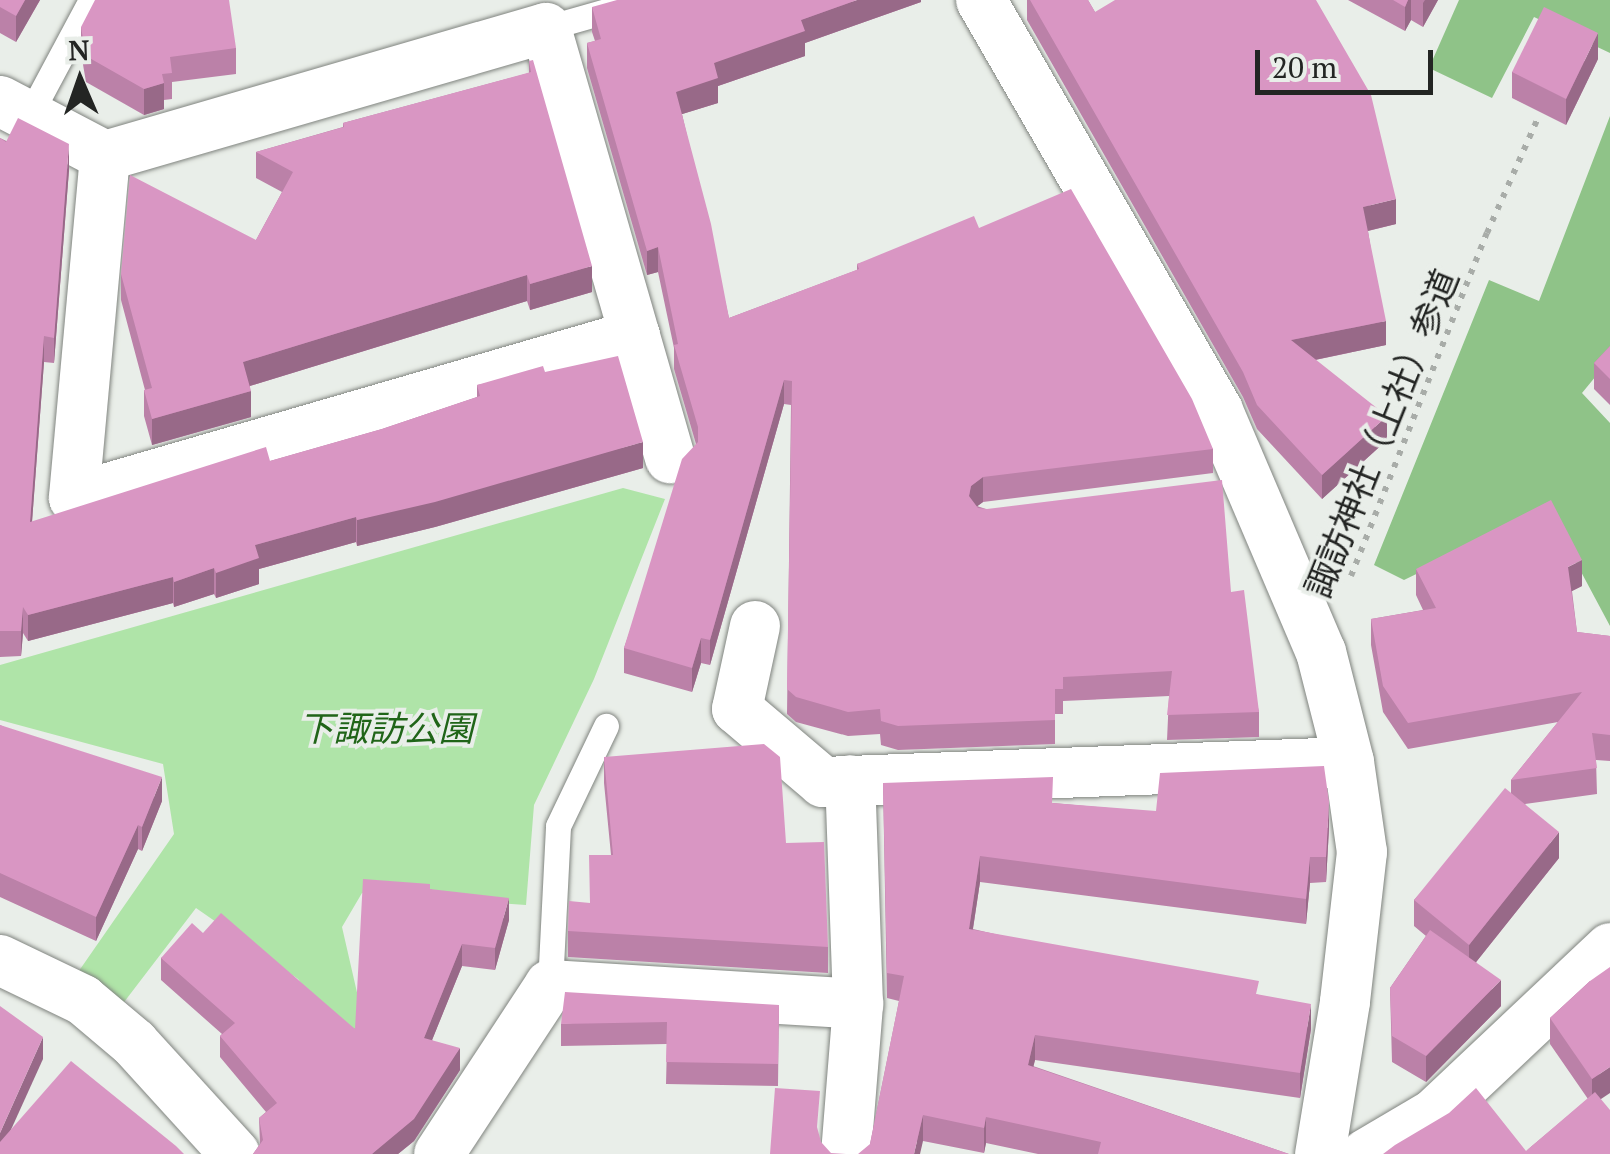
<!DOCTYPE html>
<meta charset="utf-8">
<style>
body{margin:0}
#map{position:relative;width:1610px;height:1154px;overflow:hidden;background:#e9eee9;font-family:"PT Serif","Noto Sans JP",serif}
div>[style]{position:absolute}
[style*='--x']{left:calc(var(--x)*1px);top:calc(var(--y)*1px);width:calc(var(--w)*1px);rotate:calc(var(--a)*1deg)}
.green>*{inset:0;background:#afe4a8}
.forest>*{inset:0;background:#8fc388}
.path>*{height:6px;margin-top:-3px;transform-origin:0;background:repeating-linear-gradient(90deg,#a8aca8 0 5px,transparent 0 13px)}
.roads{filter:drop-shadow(0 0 2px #80847f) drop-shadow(0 0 2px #80847f)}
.lane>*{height:25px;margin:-12.5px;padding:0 12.5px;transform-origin:12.5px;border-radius:12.5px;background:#fff}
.street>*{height:50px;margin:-25px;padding:0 25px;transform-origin:25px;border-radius:25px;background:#fff}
.wall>*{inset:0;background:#bb81a8}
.shaded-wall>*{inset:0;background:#986988}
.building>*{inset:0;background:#d996c3}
span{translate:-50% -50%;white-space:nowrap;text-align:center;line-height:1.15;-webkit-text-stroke:8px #e9eee9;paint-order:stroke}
.street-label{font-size:35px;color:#232523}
.park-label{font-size:35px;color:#206518;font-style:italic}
.north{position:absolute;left:30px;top:30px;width:100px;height:100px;-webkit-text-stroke:8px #e9eee9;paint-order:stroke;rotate:358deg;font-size:28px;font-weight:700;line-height:40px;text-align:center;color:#232523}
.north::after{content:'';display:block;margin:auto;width:35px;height:45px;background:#232523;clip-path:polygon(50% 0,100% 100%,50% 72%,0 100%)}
.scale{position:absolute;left:1255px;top:50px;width:178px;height:45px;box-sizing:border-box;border:5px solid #232523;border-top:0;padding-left:12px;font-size:30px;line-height:35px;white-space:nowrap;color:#232523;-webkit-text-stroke:8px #e9eee9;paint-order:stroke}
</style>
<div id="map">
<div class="green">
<div style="clip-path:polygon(623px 488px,665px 499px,594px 679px,534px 805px,526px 905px,362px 893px,342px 927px,394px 1154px,327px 1018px,298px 979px,196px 908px,118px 1010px,74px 978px,174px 834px,163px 764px,0 720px,0 665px)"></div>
</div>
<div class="forest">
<div style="clip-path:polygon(1459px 0,1610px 0,1610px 53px,1534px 17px,1492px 98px,1429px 68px)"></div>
<div style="clip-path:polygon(1610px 116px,1610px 359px,1582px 393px,1610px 423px,1610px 626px,1548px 510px,1404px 580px,1374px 565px,1489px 280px,1539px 301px)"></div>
</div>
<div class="path">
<div style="--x:1351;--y:576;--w:369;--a:-68.4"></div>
<div style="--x:1487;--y:233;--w:124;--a:-66.1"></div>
</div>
<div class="roads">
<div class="lane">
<div style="--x:546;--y:28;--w:103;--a:-15.8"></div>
<div style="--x:29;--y:116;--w:132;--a:-61.9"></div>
<div style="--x:550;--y:985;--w:159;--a:-87.1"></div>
<div style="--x:558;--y:826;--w:111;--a:-64.4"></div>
</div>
<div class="street">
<div style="--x:981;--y:0;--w:474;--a:60"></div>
<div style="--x:1218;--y:411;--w:262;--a:66.9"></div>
<div style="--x:1321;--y:652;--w:114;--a:75.7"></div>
<div style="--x:1349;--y:762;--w:91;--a:81.8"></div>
<div style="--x:1362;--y:852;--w:151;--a:96.5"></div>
<div style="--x:1345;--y:1002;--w:154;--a:99.3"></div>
<div style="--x:0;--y:101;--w:119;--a:27.6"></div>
<div style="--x:105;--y:156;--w:459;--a:-16.2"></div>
<div style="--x:546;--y:28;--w:448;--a:73.9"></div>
<div style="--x:105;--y:156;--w:343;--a:95.2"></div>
<div style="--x:74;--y:498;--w:584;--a:-16.2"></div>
<div style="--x:755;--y:626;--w:85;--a:102.2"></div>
<div style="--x:737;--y:709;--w:113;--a:40.3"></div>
<div style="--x:823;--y:782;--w:526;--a:-2.18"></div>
<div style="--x:0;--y:960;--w:92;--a:25.7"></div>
<div style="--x:83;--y:1000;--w:67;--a:40.1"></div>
<div style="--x:134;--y:1043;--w:150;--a:47.7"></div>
<div style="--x:439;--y:1154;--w:202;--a:-56.7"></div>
<div style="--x:550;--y:985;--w:309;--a:3.5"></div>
<div style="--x:846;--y:1154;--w:150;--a:-85.4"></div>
<div style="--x:858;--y:1004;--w:224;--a:-92"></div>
<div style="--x:1366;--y:1154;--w:79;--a:-30.5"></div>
<div style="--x:1434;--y:1114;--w:242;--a:-43.3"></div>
</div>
</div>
<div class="wall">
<div style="clip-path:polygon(0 0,40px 0,16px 42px,0 33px)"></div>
<div style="clip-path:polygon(921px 0,921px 2px,805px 43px,805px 56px,718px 86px,718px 103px,682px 114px,729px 318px,857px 270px,857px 264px,979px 228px,1213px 449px,1213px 473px,983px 502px,977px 506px,1231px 592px,1259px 712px,1259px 737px,1167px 740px,1169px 696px,1063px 701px,1063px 714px,1055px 714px,1055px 744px,898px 750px,881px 745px,880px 734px,848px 736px,796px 722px,787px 714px,791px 405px,784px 404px,710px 665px,701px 663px,692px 692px,624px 673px,624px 648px,696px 444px,674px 369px,674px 348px,658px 272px,647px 275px,587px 68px,587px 43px,595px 41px,592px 32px,592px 7px)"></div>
<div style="clip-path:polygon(1027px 0,1088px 0,1095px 12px,1396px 224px,1368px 231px,1386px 345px,1315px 360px,1387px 440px,1322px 499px,1257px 429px,1243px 397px,1027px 20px)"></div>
<div style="clip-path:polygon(1348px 0,1438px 0,1423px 27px,1411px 20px,1405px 31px)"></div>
<div style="clip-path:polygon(81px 27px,236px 48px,236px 74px,172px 82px,172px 99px,164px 100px,164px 109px,144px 115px,86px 82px,81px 53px)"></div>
<div style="clip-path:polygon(1598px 59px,1566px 125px,1512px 98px,1512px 72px)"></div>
<div style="clip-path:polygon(529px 61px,592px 292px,530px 310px,527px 301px,250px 386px,251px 417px,152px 445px,144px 416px,144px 390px,145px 390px,121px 300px,121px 274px,256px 240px,282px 192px,256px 178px,256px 152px,343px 127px,343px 123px,529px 73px)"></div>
<div style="clip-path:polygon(0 138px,69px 170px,54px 363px,44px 362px,32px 522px,270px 461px,382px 429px,477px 397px,477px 385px,545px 372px,643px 468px,435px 527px,357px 546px,356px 542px,259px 569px,259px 584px,216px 598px,214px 594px,174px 607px,173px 603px,28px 641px,23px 633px,21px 656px,0 657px)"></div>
<div style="clip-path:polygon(1610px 346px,1610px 405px,1594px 389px,1594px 363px)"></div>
<div style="clip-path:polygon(1416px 569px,1582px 586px,1572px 591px,1577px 632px,1610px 636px,1610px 761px,1596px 760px,1597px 794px,1525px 804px,1559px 858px,1476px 962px,1501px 1006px,1426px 1082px,1392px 1062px,1390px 988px,1426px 936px,1414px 926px,1414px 900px,1511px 793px,1511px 780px,1558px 722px,1408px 749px,1383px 712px,1371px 645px,1371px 619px,1423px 610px,1416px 595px)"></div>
<div style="clip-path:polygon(0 725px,162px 801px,142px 851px,138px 849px,96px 941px,0 897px)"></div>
<div style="clip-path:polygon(604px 757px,786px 843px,828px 947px,828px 973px,568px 957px,568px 931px,590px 903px,611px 855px,604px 783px)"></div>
<div style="clip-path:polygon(883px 783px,1053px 803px,1329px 828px,1326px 882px,1310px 883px,1306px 924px,980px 882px,973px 929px,1259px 995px,1311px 1029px,1300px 1098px,1035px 1060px,1033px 1066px,1289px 1154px,1038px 1154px,986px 1143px,984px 1153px,923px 1141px,870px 1144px,899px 1001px,887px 998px)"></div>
<div style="clip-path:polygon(430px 889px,509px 920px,495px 970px,462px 966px,432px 1040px,460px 1070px,414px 1141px,398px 1154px,253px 1154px,260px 1144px,259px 1118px,266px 1112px,220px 1057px,220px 1036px,222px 1034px,161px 980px,161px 958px,203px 933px,355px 1029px)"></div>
<div style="clip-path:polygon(1590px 981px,1601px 1099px,1526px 1151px,1588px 1099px,1550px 1044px,1550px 1018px)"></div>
<div style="clip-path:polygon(779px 1005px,778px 1086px,666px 1084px,667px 1044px,561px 1046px,561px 1024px)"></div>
</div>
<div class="shaded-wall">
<div style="clip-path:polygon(25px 0,40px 0,16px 42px,16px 16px)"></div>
<div style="clip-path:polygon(857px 0,921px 0,921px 2px,805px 43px,805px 56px,718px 86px,718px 103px,676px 116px,676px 92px,714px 63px,801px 20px)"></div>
<div style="clip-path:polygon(1408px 0,1411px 0,1411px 20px,1405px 31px,1405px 7px)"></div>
<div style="clip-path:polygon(1425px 0,1438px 0,1423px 27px,1423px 3px)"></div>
<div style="clip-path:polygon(1598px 33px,1598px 59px,1566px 125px,1566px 99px)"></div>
<div style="clip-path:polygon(164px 83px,164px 109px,144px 115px,144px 89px)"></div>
<div style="clip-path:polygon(69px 144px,69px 170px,54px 363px,54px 338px)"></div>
<div style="clip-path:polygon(1396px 199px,1396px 224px,1363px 232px,1363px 207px)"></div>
<div style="clip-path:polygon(658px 247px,658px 272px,647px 275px,647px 251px)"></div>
<div style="clip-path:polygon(592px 266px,592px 292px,530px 310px,530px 284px)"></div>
<div style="clip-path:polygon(527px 275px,527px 301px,243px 388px,243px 362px)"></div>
<div style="clip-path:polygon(1386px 321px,1386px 345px,1291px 365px,1291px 340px)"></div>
<div style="clip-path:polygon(44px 336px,44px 362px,30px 548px,30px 522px)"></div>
<div style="clip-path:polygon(784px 380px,784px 404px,710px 665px,710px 640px)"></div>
<div style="clip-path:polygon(251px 391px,251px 417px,152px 445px,152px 419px)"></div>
<div style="clip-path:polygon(1387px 416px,1387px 440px,1322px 499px,1322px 475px)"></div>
<div style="clip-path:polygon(643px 442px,643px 468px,435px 527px,357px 546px,357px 520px)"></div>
<div style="clip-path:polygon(983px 477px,983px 502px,971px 511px,969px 496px,971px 486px)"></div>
<div style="clip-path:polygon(356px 517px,356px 542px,259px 569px,259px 584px,216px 598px,216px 573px,255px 545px)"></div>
<div style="clip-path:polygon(1582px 560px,1582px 586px,1568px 593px,1568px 567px)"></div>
<div style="clip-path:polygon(214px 568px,214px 594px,174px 607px,174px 582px)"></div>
<div style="clip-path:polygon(173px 577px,173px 603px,28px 641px,28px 615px)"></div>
<div style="clip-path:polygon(23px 607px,23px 633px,21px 656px,21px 631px)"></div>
<div style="clip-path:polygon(701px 638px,701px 663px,692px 692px,692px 668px)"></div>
<div style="clip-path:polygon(162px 777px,162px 801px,142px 851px,142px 827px)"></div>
<div style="clip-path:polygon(1329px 802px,1329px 828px,1326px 882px,1326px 857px)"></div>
<div style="clip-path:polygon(138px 825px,138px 849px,96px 941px,96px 917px)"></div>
<div style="clip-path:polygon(1559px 832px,1559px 858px,1469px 971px,1469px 945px)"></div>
<div style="clip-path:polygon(980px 856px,980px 882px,969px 954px,969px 929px)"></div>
<div style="clip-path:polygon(1310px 857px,1310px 883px,1306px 924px,1306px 899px)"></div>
<div style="clip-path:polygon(509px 898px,509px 920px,495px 970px,495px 948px)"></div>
<div style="clip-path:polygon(462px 944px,462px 966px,424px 1060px,424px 1038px)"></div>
<div style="clip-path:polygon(1501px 980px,1501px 1006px,1426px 1082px,1426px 1056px)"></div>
<div style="clip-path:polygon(1311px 1004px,1311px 1029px,1300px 1098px,1300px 1073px)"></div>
<div style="clip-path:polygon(1035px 1035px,1035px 1060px,1028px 1090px,1028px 1065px)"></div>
<div style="clip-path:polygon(43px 1037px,43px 1059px,0 1154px,0 1133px)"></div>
<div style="clip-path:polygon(460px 1048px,460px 1070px,414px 1141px,398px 1154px,372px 1154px)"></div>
<div style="clip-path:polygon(1610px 1067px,1610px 1093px,1592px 1105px,1592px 1079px)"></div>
<div style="clip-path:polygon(923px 1115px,923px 1141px,920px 1154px,914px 1154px)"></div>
<div style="clip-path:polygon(986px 1117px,986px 1143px,984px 1153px,984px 1128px)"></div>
</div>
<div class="building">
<div style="clip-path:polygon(0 0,25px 0,16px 16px,0 7px)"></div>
<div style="clip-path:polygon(95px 0,229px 0,236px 48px,170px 57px,172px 73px,162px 74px,164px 83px,144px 89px,86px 56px,81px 27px)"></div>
<div style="clip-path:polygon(617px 0,857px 0,801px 20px,805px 31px,714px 63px,718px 78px,676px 92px,711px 224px,729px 318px,859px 269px,857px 264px,974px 216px,979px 228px,1071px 189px,1192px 399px,1213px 449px,983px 477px,971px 486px,969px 496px,978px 508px,987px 509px,1222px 480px,1231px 592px,1244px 590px,1259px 712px,1167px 715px,1172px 671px,1063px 677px,1063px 689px,1055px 689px,1055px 720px,898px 726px,881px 721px,880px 709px,848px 712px,796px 697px,787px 689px,792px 381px,784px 380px,710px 640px,701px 638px,692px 668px,624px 648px,682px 459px,698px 442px,698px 427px,674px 345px,678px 344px,658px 247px,647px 251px,587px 43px,601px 39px,592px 7px)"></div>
<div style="clip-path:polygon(1030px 0,1088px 0,1095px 12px,1115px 0,1316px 0,1371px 95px,1396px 199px,1363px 207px,1386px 321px,1291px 340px,1387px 416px,1322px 475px,1257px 405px,1243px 372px)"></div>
<div style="clip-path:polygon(1393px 0,1408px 0,1405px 7px)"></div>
<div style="clip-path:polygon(1544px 7px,1598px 33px,1566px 99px,1512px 72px)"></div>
<div style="clip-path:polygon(533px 60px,592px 266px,530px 284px,527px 275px,243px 362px,251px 391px,152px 419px,144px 390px,152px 388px,121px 274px,130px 175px,256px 240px,293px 172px,256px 152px,344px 127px,343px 123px,531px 72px,529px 61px)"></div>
<div style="clip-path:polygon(18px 118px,69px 144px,54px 338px,44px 336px,30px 522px,266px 447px,270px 461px,382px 429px,480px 396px,477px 385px,543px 366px,545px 372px,618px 356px,643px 442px,435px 502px,357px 520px,356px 517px,255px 545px,259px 558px,216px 573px,214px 568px,174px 582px,173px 577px,28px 615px,23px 607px,21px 631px,0 631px,0 138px,6px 142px)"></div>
<div style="clip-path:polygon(1610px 346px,1610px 379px,1594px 363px)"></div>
<div style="clip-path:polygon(1551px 500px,1582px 560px,1568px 567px,1577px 632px,1610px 636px,1610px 735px,1592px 733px,1597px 768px,1511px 780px,1582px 692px,1408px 723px,1383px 686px,1371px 619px,1436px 608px,1416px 569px)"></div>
<div style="clip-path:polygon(0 725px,162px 777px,142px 827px,138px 825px,96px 917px,0 873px)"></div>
<div style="clip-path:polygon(764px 744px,780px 757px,786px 843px,824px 842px,828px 947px,568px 931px,569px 901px,590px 903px,589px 855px,613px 855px,604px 757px)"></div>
<div style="clip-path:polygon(1324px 766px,1329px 802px,1326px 857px,1310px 857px,1306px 899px,980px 856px,969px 929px,1259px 981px,1256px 994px,1311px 1004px,1300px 1073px,1035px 1035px,1028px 1065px,1289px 1154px,1098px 1154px,1101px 1142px,986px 1117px,984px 1128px,923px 1115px,914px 1154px,858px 1154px,870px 1144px,904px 976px,887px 973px,883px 783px,1053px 777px,1052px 803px,1156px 811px,1160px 773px)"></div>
<div style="clip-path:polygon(1505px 788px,1559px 832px,1469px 945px,1414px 900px)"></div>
<div style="clip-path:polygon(363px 879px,430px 884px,430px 889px,509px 898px,495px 948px,462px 944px,424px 1038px,460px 1048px,414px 1119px,372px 1154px,253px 1154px,263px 1140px,259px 1118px,277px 1103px,220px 1036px,235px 1023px,161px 958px,192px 923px,203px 933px,221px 913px,355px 1029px)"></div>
<div style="clip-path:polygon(1430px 930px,1501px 980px,1426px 1056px,1392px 1036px,1390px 988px)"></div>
<div style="clip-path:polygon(1610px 967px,1610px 1067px,1592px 1079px,1550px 1018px,1590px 981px)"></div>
<div style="clip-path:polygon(565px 992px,779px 1005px,778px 1064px,666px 1062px,667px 1022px,561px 1024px)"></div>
<div style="clip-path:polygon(0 1006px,43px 1037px,0 1133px)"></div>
<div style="clip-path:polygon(71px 1061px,176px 1146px,184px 1154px,0 1154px,0 1142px)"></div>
<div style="clip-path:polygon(775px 1088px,820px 1091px,817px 1127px,821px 1142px,831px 1153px,846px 1154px,770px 1154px)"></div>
<div style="clip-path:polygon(1476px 1088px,1526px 1151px,1595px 1092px,1610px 1110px,1610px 1154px,1383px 1154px,1395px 1145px,1449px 1113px)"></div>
</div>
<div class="street-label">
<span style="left:1381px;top:433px;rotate:-68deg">諏訪神社（上社）参道</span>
</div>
<div class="park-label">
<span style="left:386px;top:728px">下諏訪公園</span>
</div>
<div class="north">N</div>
<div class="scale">20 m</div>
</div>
